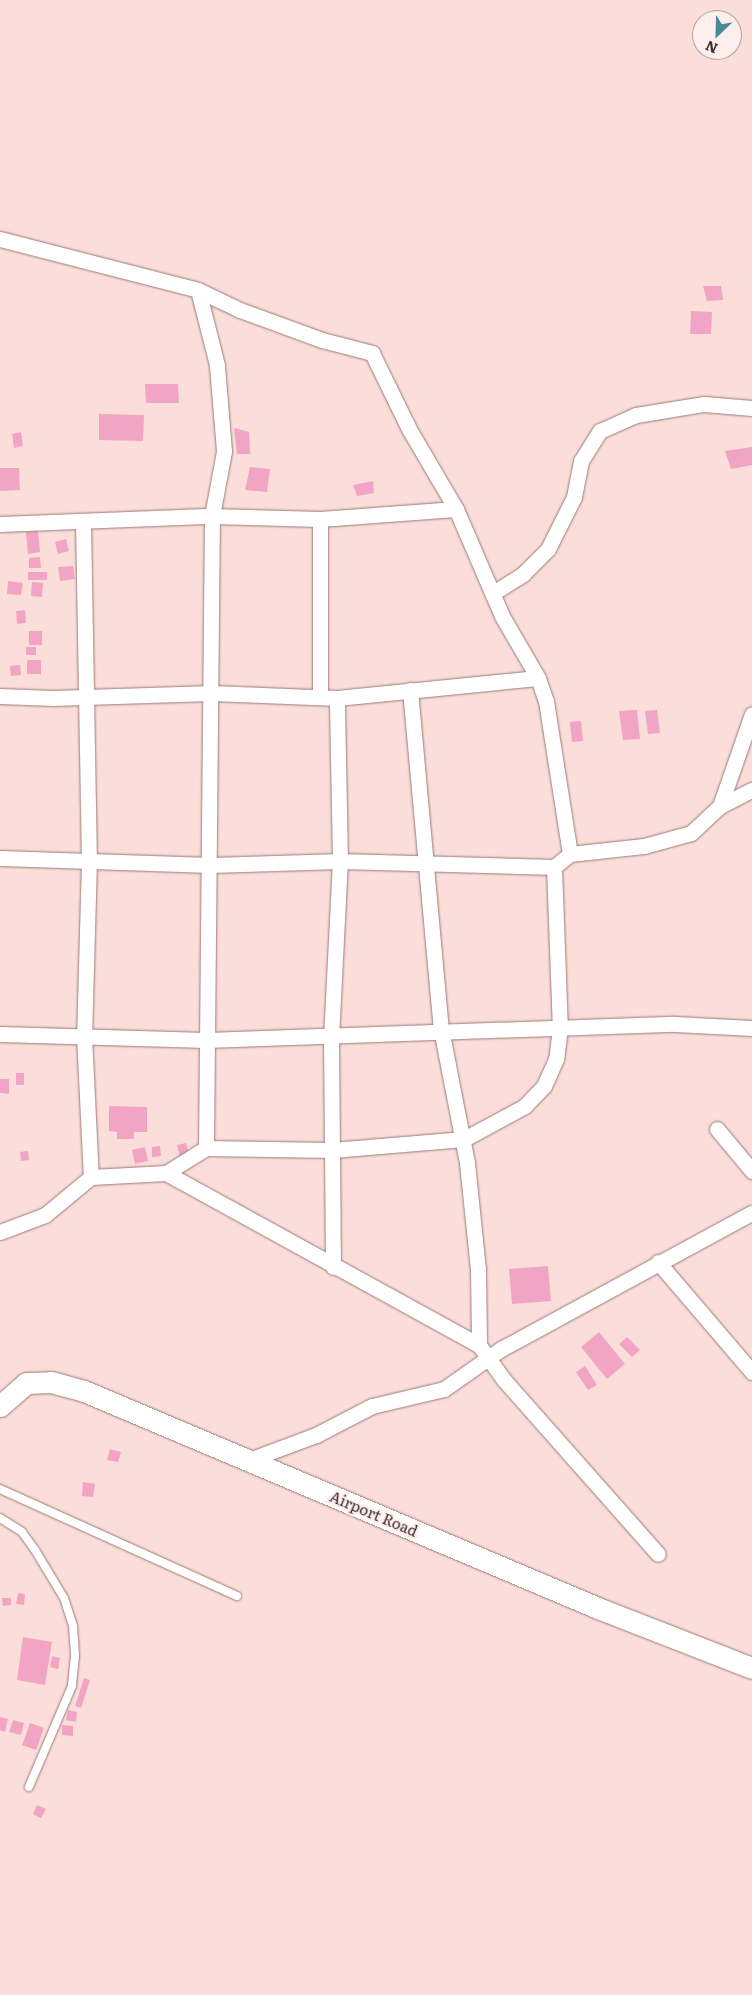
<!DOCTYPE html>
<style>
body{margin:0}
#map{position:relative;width:752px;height:1995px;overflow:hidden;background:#fbdeda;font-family:Literata,serif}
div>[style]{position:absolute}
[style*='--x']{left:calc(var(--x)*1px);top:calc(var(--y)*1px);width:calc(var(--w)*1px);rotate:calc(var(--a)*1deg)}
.building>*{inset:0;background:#f2a4c5}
.roads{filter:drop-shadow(0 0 1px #9b7a76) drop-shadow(0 0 1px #9b7a76)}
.lane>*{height:8px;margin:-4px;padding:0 4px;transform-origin:4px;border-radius:4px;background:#fff}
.street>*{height:15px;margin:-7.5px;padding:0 7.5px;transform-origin:7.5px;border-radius:7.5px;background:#fff}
.secondary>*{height:21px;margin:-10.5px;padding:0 10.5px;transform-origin:10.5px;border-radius:10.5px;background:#fff}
span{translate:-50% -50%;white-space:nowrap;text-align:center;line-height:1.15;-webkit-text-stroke:4.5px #feefed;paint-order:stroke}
.street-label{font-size:15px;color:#3c2e2c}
.north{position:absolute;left:692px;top:10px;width:50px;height:50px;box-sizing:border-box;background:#feefed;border:1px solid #b0a2a0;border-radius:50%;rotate:204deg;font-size:14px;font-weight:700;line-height:20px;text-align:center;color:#3c2e2c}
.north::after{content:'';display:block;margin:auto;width:18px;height:22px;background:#47889b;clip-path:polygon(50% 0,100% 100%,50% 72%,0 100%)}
</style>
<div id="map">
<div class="building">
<div style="clip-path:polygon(703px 286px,721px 286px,723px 300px,707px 301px)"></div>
<div style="clip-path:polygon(691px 311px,712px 312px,711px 334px,690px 334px)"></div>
<div style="clip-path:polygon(145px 384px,178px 384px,179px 403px,146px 403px)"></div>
<div style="clip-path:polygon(99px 414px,144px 415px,143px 441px,99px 440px)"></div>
<div style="clip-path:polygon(234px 428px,249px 432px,250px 454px,237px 454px)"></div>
<div style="clip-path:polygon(21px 432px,23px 446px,14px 448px,12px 434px)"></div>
<div style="clip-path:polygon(752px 447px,752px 465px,731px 469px,725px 451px)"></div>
<div style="clip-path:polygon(250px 467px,270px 469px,267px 492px,245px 490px)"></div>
<div style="clip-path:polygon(0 468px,19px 468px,20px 490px,0 491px)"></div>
<div style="clip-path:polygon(373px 481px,374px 493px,357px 496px,353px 485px)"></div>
<div style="clip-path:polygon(38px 531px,40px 552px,28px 554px,26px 532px)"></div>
<div style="clip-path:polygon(66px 539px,69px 551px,58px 554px,55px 542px)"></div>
<div style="clip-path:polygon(40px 557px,41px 568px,29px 568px,29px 558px)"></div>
<div style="clip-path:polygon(73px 566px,75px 579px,60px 581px,58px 567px)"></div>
<div style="clip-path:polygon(28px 572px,47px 572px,47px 580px,28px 580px)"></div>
<div style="clip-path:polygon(8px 581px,23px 583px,21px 595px,7px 594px)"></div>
<div style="clip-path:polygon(32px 582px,43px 583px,42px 597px,31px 596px)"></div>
<div style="clip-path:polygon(25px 610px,26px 623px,17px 624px,16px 611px)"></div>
<div style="clip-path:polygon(29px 631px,42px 631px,42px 645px,29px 645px)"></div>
<div style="clip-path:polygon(26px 647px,36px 647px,36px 655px,26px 655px)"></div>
<div style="clip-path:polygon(27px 660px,41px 660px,41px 674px,27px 674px)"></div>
<div style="clip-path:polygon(20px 665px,21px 675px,11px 676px,10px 666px)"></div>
<div style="clip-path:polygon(637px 710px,640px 739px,623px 740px,619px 711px)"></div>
<div style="clip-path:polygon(657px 710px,660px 733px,648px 734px,645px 711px)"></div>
<div style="clip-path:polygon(581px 721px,583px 741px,572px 742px,570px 722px)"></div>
<div style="clip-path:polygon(16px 1073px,24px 1073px,24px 1085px,16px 1085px)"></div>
<div style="clip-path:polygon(0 1079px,9px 1079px,9px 1094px,0 1093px)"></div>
<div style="clip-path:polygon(109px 1106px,147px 1107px,147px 1132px,134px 1132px,134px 1139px,117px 1139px,117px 1132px,109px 1131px)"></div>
<div style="clip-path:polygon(186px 1143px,189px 1155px,180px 1157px,177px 1145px)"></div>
<div style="clip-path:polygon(160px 1146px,161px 1156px,152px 1157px,152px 1147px)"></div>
<div style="clip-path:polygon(145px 1147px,148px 1161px,135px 1164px,132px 1150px)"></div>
<div style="clip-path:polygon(28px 1151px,29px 1160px,21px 1161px,20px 1152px)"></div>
<div style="clip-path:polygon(548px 1266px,551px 1301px,512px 1304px,509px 1269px)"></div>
<div style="clip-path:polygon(599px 1332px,625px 1364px,607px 1379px,581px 1347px)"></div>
<div style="clip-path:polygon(627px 1337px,640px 1350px,632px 1357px,619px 1344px)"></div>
<div style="clip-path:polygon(585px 1366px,597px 1385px,588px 1390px,576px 1372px)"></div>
<div style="clip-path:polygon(110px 1449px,121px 1452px,118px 1462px,107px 1460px)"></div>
<div style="clip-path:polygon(83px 1482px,95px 1484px,93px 1497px,82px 1496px)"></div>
<div style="clip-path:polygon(18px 1593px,25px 1594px,24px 1605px,16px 1604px)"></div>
<div style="clip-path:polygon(2px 1598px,11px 1598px,11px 1605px,3px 1606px)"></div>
<div style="clip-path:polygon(23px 1637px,52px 1642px,45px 1685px,17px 1680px)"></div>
<div style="clip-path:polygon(52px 1656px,60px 1658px,58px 1669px,50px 1667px)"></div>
<div style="clip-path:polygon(84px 1678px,90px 1680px,81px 1708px,75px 1706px)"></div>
<div style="clip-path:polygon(68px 1710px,77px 1712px,76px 1722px,66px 1720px)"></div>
<div style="clip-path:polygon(0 1717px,8px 1719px,5px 1732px,0 1730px)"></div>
<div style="clip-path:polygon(13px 1720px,24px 1723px,21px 1735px,9px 1732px)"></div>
<div style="clip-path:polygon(30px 1723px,44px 1728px,36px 1750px,22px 1745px)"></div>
<div style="clip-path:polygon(62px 1725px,73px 1726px,73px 1736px,62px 1735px)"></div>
<div style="clip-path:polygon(37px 1805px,46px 1809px,41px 1818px,33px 1814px)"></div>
</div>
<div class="roads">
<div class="lane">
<div style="--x:0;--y:1489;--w:260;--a:24.3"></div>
<div style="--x:0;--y:1518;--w:26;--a:32"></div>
<div style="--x:22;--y:1532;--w:22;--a:54"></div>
<div style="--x:35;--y:1550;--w:56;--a:58.9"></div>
<div style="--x:64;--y:1598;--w:29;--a:72"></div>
<div style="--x:73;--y:1626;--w:30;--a:86"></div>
<div style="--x:75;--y:1656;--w:30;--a:96"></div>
<div style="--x:72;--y:1686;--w:110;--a:113.1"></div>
</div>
<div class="street">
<div style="--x:0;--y:239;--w:204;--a:14.4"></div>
<div style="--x:198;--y:290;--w:47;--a:25.5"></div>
<div style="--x:240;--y:310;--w:87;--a:20.1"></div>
<div style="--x:322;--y:340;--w:52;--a:14.6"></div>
<div style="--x:372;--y:353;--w:85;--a:64"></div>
<div style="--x:409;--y:429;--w:93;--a:59.6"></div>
<div style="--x:456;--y:509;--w:116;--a:66.7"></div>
<div style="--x:502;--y:616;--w:72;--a:59.9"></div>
<div style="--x:538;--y:678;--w:24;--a:71"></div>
<div style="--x:546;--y:701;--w:155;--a:81.1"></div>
<div style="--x:570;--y:854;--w:21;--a:141"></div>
<div style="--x:554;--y:867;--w:161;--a:87.9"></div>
<div style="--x:560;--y:1028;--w:31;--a:97"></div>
<div style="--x:556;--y:1059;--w:30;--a:114"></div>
<div style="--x:544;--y:1086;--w:28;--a:134"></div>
<div style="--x:525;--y:1106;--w:69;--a:151.6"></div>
<div style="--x:464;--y:1139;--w:132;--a:175.2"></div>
<div style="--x:332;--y:1150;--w:126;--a:-179.1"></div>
<div style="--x:320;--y:519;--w:177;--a:90"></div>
<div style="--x:83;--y:521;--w:339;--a:89"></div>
<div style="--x:89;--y:860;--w:176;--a:91.6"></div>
<div style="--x:84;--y:1036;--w:141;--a:87.2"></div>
<div style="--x:0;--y:524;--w:212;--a:-2.2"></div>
<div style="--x:212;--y:516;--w:108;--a:1.6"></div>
<div style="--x:320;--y:519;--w:136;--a:-4.2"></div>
<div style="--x:493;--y:593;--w:36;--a:-32"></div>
<div style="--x:523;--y:574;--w:35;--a:-45"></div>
<div style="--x:548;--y:549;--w:58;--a:-63.4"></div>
<div style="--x:574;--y:497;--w:37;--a:-79"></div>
<div style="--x:581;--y:461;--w:36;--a:-58"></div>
<div style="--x:600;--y:431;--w:39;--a:-24"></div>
<div style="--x:636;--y:415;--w:69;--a:-9.2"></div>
<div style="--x:704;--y:404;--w:48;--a:4.8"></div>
<div style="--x:410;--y:690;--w:340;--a:84.8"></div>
<div style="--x:441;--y:1029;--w:136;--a:79"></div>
<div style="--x:467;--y:1163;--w:107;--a:84.1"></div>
<div style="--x:478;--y:1269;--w:76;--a:89.2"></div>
<div style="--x:479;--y:1345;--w:43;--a:54.5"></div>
<div style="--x:504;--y:1380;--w:232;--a:48.5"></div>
<div style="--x:0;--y:696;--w:53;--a:2.2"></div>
<div style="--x:53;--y:698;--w:159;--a:-1.8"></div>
<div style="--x:212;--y:693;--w:125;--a:2.3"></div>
<div style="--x:337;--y:698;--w:202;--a:-5.7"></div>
<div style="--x:720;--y:806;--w:97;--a:-70.8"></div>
<div style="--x:570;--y:854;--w:74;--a:-6.2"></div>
<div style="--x:644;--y:846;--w:49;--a:-15.5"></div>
<div style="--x:691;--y:833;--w:40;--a:-43"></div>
<div style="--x:720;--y:806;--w:36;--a:-27"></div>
<div style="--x:0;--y:858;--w:211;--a:1.9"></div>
<div style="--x:211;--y:865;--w:129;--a:-1.8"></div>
<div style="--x:340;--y:861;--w:214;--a:1.6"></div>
<div style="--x:0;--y:1034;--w:206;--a:1.7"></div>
<div style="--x:206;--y:1040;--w:469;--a:-2"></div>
<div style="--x:675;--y:1024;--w:77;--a:3"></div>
<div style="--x:717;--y:1129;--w:55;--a:50.2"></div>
<div style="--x:166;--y:1173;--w:47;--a:-32"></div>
<div style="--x:206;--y:1148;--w:632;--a:-89.46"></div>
<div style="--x:212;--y:516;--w:66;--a:-79.5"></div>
<div style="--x:224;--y:451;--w:86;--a:-94.7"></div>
<div style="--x:217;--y:365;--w:77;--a:-104.2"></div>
<div style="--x:0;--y:1232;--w:48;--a:-20.7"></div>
<div style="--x:45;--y:1215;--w:60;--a:-39.6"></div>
<div style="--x:91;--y:1177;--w:75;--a:-3.1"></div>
<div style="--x:166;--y:1173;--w:357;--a:28.8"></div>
<div style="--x:658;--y:1262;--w:145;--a:49.5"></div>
<div style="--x:333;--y:1267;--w:229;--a:-90.5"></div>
<div style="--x:331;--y:1038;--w:177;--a:-87.1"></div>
<div style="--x:340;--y:861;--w:163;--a:-91.1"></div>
<div style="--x:249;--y:1460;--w:72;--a:-20.5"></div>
<div style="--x:316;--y:1435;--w:63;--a:-27.4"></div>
<div style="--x:372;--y:1406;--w:74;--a:-13.3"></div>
<div style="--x:444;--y:1389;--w:70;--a:-35.1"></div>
<div style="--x:501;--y:1349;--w:285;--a:-28.5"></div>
</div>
<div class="secondary">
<div style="--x:0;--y:1406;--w:35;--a:-41"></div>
<div style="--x:26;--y:1383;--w:25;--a:-2"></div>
<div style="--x:51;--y:1382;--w:34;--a:15"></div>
<div style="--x:84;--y:1391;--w:558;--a:22.89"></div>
<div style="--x:598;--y:1608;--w:165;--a:21.3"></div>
</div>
</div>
<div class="street-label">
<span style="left:374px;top:1513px;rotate:23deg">Airport Road</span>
</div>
<div class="north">N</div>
</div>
